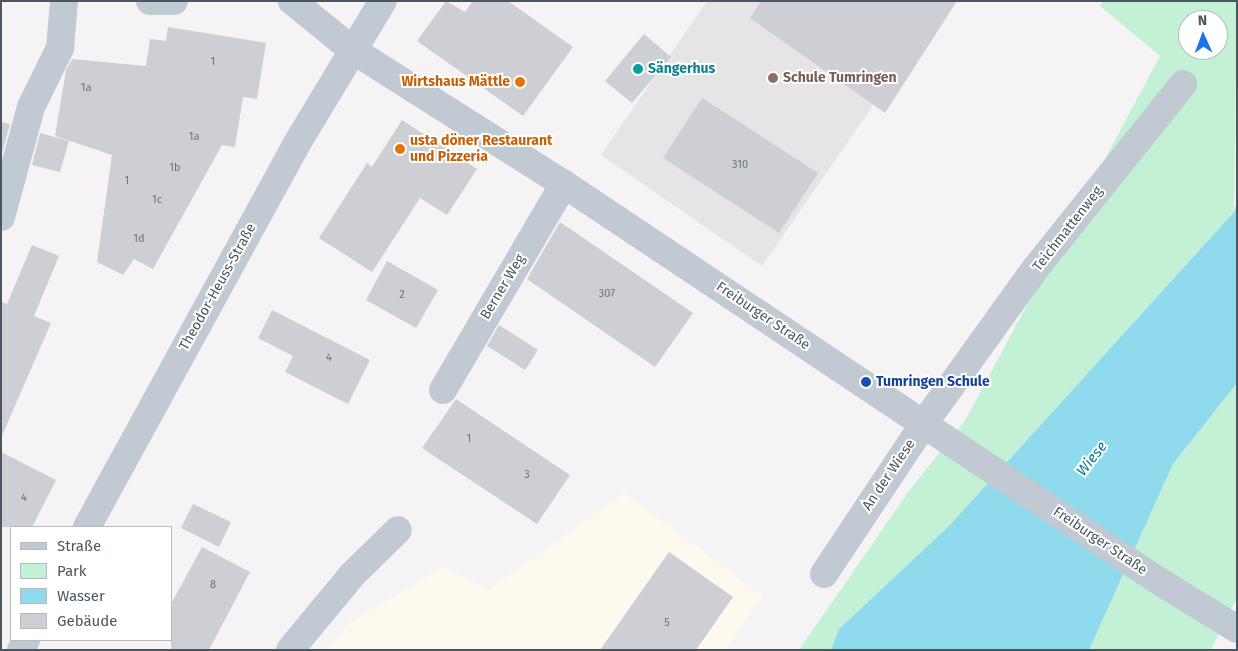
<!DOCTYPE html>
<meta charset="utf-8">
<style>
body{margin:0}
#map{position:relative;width:1238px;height:651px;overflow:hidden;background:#f5f3f3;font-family:"Fira Sans",sans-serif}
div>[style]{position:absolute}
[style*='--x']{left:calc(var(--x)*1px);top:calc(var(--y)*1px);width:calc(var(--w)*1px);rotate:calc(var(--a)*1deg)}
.commercial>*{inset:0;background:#fdf9ef}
.education>*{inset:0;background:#e6e4e5}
.green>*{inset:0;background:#c3f1d5}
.water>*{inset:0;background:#90daee}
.building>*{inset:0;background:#cdcfd5}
.minor>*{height:28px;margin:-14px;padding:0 14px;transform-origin:14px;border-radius:14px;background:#c1cad2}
.dots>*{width:14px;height:14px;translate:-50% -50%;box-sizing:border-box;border:2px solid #fff;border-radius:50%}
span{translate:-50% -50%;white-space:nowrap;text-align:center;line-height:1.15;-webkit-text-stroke:4px #fff;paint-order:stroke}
.number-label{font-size:11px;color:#6b747e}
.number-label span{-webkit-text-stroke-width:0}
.culture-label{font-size:14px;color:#0d838f;font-weight:700}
.left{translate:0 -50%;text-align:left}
.education-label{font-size:14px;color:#785e54;font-weight:700}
.food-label{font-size:14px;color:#c56008;font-weight:700}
.right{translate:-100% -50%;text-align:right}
.street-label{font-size:14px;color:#4a5661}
.transit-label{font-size:14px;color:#164399;font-weight:700}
.water-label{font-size:15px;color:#0c7c9b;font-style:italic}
.frame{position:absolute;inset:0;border:2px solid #4a5661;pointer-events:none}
.legend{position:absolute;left:10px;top:526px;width:162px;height:115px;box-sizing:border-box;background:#fff;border:1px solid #b7bbc0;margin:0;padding:6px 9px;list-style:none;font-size:15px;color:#4a5661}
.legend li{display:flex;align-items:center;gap:10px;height:25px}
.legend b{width:25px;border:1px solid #b7bbc0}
.north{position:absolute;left:1178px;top:10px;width:50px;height:50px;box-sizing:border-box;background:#fff;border:1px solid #b7bbc0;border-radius:50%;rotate:358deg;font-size:14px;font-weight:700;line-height:20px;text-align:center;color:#4a5661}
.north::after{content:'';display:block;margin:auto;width:18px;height:22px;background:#1a73e8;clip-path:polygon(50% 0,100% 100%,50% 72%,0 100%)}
</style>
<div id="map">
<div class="commercial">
<div style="clip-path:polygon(624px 493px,762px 595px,725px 650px,328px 650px,349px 623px,443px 567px,488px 590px)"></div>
</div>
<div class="education">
<div style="clip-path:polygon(707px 1px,945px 1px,762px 266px,601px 155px)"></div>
</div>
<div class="green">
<div style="clip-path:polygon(evenodd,1104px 1px,1237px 1px,1234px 212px,949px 526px,839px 629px,831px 650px,799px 650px,909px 491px,966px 419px,1160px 56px,1100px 6px,1104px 1px,1188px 20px,1218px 20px,1218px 50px,1188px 50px,1188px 20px)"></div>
<div style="clip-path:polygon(1237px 383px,1237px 597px,1211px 650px,1089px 650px,1173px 464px)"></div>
</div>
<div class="water">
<div style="clip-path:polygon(1237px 202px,1237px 383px,1173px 464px,1089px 650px,831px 650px,839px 629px,949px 526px,1234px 212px)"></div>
</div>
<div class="building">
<div style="clip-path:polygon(446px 1px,465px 12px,473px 1px,508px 1px,573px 47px,523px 116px,417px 41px)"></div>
<div style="clip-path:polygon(761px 1px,957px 1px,885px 113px,750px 18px)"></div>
<div style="clip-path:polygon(168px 27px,266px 43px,257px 99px,243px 97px,235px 147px,222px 145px,153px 269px,134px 259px,123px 275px,97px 262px,112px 155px,55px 136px,66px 70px,72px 59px,146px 66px,150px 39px,166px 41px)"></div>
<div style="clip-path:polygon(644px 34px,671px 57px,632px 103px,605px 81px)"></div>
<div style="clip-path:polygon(702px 98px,818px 173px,779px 233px,663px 158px)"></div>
<div style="clip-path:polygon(402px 120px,477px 169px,447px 215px,420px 198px,372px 272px,319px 238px,367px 163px,372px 167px)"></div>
<div style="clip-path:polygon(1px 122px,10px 124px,1px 157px)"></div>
<div style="clip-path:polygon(40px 133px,69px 141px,60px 172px,32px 165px)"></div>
<div style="clip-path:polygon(560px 222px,693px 313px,655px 367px,527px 279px)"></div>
<div style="clip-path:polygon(32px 245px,59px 256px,34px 316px,51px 323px,1px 438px,1px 302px,7px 304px)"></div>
<div style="clip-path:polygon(387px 261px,438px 290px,416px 328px,366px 300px)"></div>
<div style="clip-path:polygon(272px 310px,370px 360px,348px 404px,285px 372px,293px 356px,258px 338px)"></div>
<div style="clip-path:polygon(499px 325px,538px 350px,525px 370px,487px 346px)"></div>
<div style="clip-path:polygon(456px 399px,570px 475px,537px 524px,422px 448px)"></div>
<div style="clip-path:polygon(1px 452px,56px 480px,32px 527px,1px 527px)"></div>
<div style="clip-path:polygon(193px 504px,231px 522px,219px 547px,181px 528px)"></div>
<div style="clip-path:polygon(202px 547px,250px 572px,209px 650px,171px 650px,171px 604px)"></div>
<div style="clip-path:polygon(669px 552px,733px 597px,696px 650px,600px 650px)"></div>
</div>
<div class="minor">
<div style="--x:150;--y:1;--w:24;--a:0"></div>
<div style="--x:292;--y:1;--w:76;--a:39.1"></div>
<div style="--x:351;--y:49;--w:252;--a:32.4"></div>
<div style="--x:564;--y:184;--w:709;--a:33.73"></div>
<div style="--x:1154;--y:578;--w:97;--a:31.6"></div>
<div style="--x:1;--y:217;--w:114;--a:-74.7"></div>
<div style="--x:31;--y:107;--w:66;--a:-63.8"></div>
<div style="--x:60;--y:48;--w:47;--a:-85.1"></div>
<div style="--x:443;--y:390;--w:239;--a:-59.6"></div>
<div style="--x:87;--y:527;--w:441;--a:-61.3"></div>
<div style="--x:299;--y:140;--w:162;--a:-58.9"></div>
<div style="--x:824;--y:574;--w:182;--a:-56.4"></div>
<div style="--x:925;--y:422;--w:188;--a:-54.3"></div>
<div style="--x:1035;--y:269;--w:237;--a:-51.3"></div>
<div style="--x:21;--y:650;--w:11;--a:-63"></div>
<div style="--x:290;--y:650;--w:97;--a:-50.4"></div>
<div style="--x:352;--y:575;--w:64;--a:-44.4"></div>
</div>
<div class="dots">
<div style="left:638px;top:69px;background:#0f9aa8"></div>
<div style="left:773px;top:78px;background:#8d6e63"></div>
<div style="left:520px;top:82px;background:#e8710a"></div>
<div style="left:400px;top:149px;background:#e8710a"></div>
<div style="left:866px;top:382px;background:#1a4fb4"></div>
</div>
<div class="number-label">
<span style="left:213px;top:62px">1</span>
<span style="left:86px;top:88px">1a</span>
<span style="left:194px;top:137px">1a</span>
<span style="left:740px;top:165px">310</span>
<span style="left:175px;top:168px">1b</span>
<span style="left:127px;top:181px">1</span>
<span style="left:157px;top:200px">1c</span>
<span style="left:139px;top:239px">1d</span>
<span style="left:607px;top:294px">307</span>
<span style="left:402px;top:295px">2</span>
<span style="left:329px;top:358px">4</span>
<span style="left:469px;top:439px">1</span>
<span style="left:527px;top:475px">3</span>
<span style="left:24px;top:498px">4</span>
<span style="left:213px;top:585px">8</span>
<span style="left:667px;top:623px">5</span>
</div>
<div class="culture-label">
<span class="left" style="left:648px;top:69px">Sängerhus</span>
</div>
<div class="education-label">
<span class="left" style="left:783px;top:78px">Schule Tumringen</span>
</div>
<div class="food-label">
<span class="right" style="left:510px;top:82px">Wirtshaus Mättle</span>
<span class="left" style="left:410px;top:149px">usta döner Restaurant<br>und Pizzeria</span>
</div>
<div class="street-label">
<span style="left:1068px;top:229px;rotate:-52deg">Teichmattenweg</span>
<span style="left:218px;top:287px;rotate:-61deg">Theodor-Heuss-Straße</span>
<span style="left:503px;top:287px;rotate:-59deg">Berner Weg</span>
<span style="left:763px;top:316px;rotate:34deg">Freiburger Straße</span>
<span style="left:889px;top:475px;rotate:-56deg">An der Wiese</span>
<span style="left:1100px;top:541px;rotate:34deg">Freiburger Straße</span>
</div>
<div class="transit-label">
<span class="left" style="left:876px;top:382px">Tumringen Schule</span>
</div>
<div class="water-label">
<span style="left:1092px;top:459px;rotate:-52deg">Wiese</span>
</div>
<div class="frame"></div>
<ul class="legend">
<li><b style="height:6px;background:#c1cad2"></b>Straße</li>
<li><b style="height:14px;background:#c3f1d5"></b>Park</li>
<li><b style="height:14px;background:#90daee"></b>Wasser</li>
<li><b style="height:14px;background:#cdcfd5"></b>Gebäude</li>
</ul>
<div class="north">N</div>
</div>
